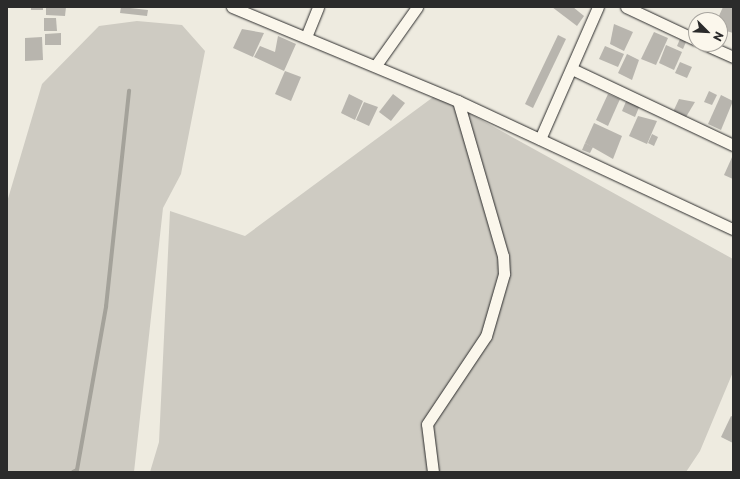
<!DOCTYPE html>
<style>
body{margin:0}
#map{position:relative;width:740px;height:479px;overflow:hidden;background:#eeebe0;font-family:"Playpen Sans",sans-serif}
div>[style]{position:absolute}
[style*='--x']{left:calc(var(--x)*1px);top:calc(var(--y)*1px);width:calc(var(--w)*1px);rotate:calc(var(--a)*1deg)}
.green>*{inset:0;background:#cecbc2}
.stream>*{height:3.5px;margin:-1.75px;padding:0 1.75px;transform-origin:1.75px;border-radius:1.75px;background:#a4a29a}
.building>*{inset:0;background:#b8b5ae}
.roads{filter:drop-shadow(0 0 1px #2b2b2b) drop-shadow(0 0 1px #2b2b2b)}
.minor>*{height:11px;margin:-5.5px;padding:0 5.5px;transform-origin:5.5px;border-radius:5.5px;background:#fbf7ec}
span{translate:-50% -50%;white-space:nowrap;text-align:center;line-height:1.15;-webkit-text-stroke:3.5px #fbf7ec;paint-order:stroke}
.frame{position:absolute;inset:0;border:8px solid #2b2b2b;pointer-events:none}
.north{position:absolute;left:688px;top:12px;width:40px;height:40px;box-sizing:border-box;background:#fbf7ec;border:1px solid #a8a59f;border-radius:50%;rotate:114deg;font-size:11px;font-weight:700;line-height:16px;text-align:center;color:#2b2b2b}
.north::after{content:'';display:block;margin:auto;width:14px;height:18px;background:#2b2b2b;clip-path:polygon(50% 0,100% 100%,50% 72%,0 100%)}
</style>
<div id="map">
<div class="green">
<div style="clip-path:polygon(137px 21px,182px 25px,205px 51px,181px 174px,163px 208px,134px 472px,7px 472px,7px 202px,42px 84px,99px 26px)"></div>
<div style="clip-path:polygon(436px 95px,733px 259px,733px 372px,700px 451px,686px 472px,150px 472px,159px 442px,170px 211px,245px 236px)"></div>
</div>
<div class="stream">
<div style="--x:73;--y:472;--w:4;--a:-27"></div>
<div style="--x:77;--y:470;--w:166;--a:-79.9"></div>
<div style="--x:106;--y:307;--w:217;--a:-83.9"></div>
</div>
<div class="building">
<div style="clip-path:polygon(31px 7px,43px 7px,43px 10px,31px 10px)"></div>
<div style="clip-path:polygon(46px 7px,66px 7px,65px 16px,46px 15px)"></div>
<div style="clip-path:polygon(121px 7px,148px 10px,147px 16px,120px 13px)"></div>
<div style="clip-path:polygon(552px 7px,573px 7px,584px 16px,577px 26px)"></div>
<div style="clip-path:polygon(723px 7px,733px 7px,733px 33px,720px 29px,718px 18px)"></div>
<div style="clip-path:polygon(44px 18px,56px 18px,57px 31px,44px 31px)"></div>
<div style="clip-path:polygon(614px 24px,633px 32px,624px 51px,610px 44px)"></div>
<div style="clip-path:polygon(242px 29px,264px 33px,253px 57px,233px 48px)"></div>
<div style="clip-path:polygon(654px 32px,668px 38px,656px 65px,641px 59px)"></div>
<div style="clip-path:polygon(61px 33px,61px 45px,45px 45px,45px 34px)"></div>
<div style="clip-path:polygon(558px 35px,566px 39px,533px 108px,525px 104px)"></div>
<div style="clip-path:polygon(278px 36px,296px 44px,284px 71px,254px 57px,260px 46px,275px 52px)"></div>
<div style="clip-path:polygon(42px 37px,43px 60px,25px 61px,25px 38px)"></div>
<div style="clip-path:polygon(680px 39px,686px 42px,683px 49px,677px 46px)"></div>
<div style="clip-path:polygon(666px 45px,682px 52px,674px 70px,659px 63px)"></div>
<div style="clip-path:polygon(605px 46px,624px 54px,618px 67px,599px 59px)"></div>
<div style="clip-path:polygon(627px 54px,639px 60px,632px 80px,618px 73px)"></div>
<div style="clip-path:polygon(680px 62px,692px 67px,687px 78px,675px 73px)"></div>
<div style="clip-path:polygon(285px 71px,301px 77px,291px 101px,275px 94px)"></div>
<div style="clip-path:polygon(709px 91px,717px 95px,712px 105px,704px 102px)"></div>
<div style="clip-path:polygon(349px 94px,363px 101px,355px 120px,341px 113px)"></div>
<div style="clip-path:polygon(393px 94px,405px 103px,391px 121px,379px 112px)"></div>
<div style="clip-path:polygon(608px 94px,620px 99px,608px 126px,596px 120px)"></div>
<div style="clip-path:polygon(721px 95px,733px 101px,721px 130px,708px 124px)"></div>
<div style="clip-path:polygon(627px 99px,640px 105px,635px 117px,622px 111px)"></div>
<div style="clip-path:polygon(679px 99px,695px 102px,686px 117px,673px 112px)"></div>
<div style="clip-path:polygon(364px 102px,378px 107px,369px 126px,356px 120px)"></div>
<div style="clip-path:polygon(638px 116px,657px 121px,647px 144px,629px 136px)"></div>
<div style="clip-path:polygon(594px 123px,622px 136px,613px 159px,585px 143px)"></div>
<div style="clip-path:polygon(652px 134px,658px 137px,654px 146px,648px 143px)"></div>
<div style="clip-path:polygon(585px 143px,593px 147px,590px 153px,582px 150px)"></div>
<div style="clip-path:polygon(733px 155px,733px 179px,724px 175px)"></div>
<div style="clip-path:polygon(731px 416px,733px 417px,733px 443px,721px 437px)"></div>
</div>
<div class="roads">
<div class="minor">
<div style="--x:232;--y:7;--w:245;--a:22.6"></div>
<div style="--x:458;--y:101;--w:303;--a:25"></div>
<div style="--x:626;--y:7;--w:77;--a:25.2"></div>
<div style="--x:306;--y:37;--w:32;--a:-68"></div>
<div style="--x:704;--y:44;--w:32;--a:24"></div>
<div style="--x:376;--y:65;--w:71;--a:-54.7"></div>
<div style="--x:572;--y:69;--w:178;--a:25.3"></div>
<div style="--x:540;--y:139;--w:144;--a:-66.3"></div>
<div style="--x:433;--y:472;--w:48;--a:-97.1"></div>
<div style="--x:427;--y:424;--w:106;--a:-56.2"></div>
<div style="--x:486;--y:336;--w:65;--a:-73.8"></div>
<div style="--x:504;--y:274;--w:18;--a:-93"></div>
<div style="--x:503;--y:256;--w:161;--a:-106.2"></div>
</div>
</div>
<div class="frame"></div>
<div class="north">N</div>
</div>
